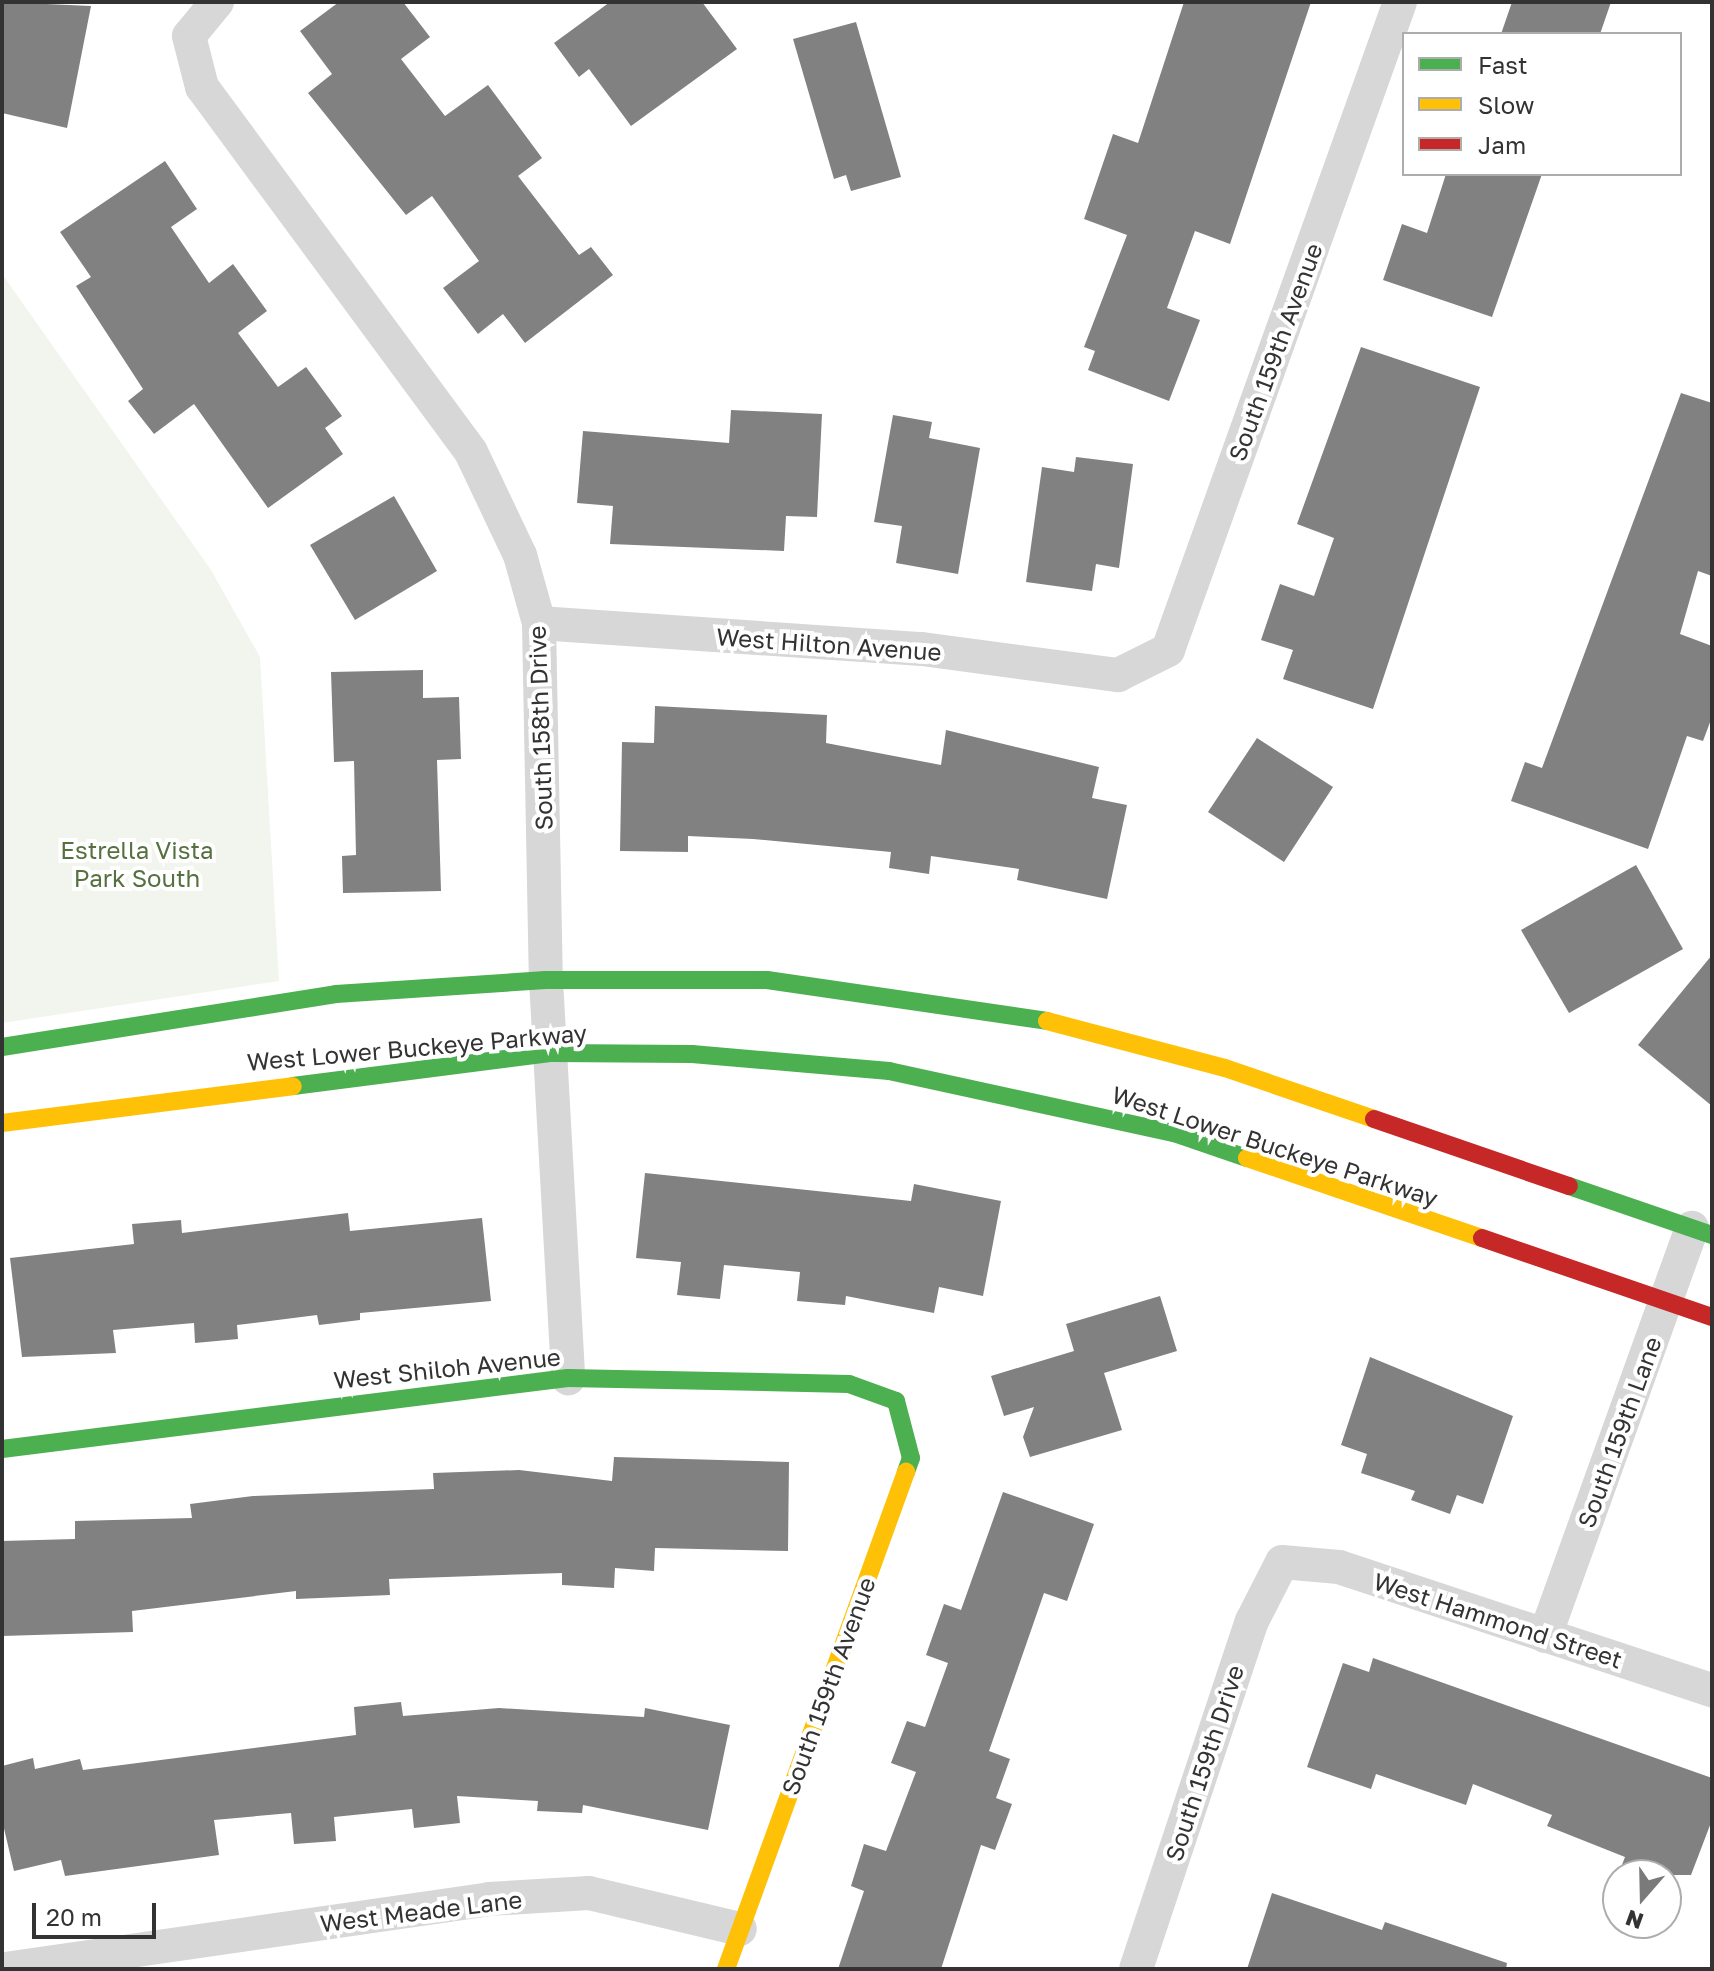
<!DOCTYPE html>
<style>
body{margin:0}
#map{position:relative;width:1714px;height:1971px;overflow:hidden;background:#fff;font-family:"Golos Text",sans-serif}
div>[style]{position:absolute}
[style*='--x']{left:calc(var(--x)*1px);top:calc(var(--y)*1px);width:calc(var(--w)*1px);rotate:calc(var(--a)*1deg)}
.green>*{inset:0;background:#f1f5ed}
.building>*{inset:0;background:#818181}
.street>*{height:34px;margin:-17px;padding:0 17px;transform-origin:17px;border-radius:17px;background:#d7d7d7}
.fast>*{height:18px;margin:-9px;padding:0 9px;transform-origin:9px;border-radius:9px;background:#4caf50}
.slow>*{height:18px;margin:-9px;padding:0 9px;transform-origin:9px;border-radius:9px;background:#ffc107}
.jam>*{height:18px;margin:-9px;padding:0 9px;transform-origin:9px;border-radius:9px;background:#c62828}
span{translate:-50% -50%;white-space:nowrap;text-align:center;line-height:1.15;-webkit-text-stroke:8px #fff;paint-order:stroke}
.street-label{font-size:24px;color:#333}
.park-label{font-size:24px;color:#56703f}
.frame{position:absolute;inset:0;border:4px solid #333;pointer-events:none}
.legend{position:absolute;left:1402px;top:32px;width:280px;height:144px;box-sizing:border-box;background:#fff;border:2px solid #adadad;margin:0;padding:10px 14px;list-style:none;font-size:24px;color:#333}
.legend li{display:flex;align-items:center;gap:16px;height:40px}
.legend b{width:40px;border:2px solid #adadad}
.north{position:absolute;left:1602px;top:1859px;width:80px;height:80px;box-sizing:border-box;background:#fff;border:2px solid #adadad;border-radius:50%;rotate:200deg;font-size:22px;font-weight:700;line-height:32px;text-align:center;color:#333}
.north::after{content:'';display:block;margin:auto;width:28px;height:36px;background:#7a7a7a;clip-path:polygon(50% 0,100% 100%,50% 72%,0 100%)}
.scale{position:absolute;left:32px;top:1903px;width:124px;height:36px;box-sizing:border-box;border:4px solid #333;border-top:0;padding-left:10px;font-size:24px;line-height:28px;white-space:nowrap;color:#333;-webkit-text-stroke:6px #fff;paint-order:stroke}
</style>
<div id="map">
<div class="green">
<div style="clip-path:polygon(2px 274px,211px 570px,260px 657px,279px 981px,2px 1023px)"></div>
</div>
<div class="building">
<div style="clip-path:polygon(2px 2px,91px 6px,67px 128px,2px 113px)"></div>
<div style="clip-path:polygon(339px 2px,403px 2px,430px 37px,401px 59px,445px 116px,488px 85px,542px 158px,518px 176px,579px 255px,591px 247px,613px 275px,525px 343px,503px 314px,478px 334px,443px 288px,479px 261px,432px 196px,406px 215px,308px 93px,332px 74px,300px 31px)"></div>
<div style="clip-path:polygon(610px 2px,702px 2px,737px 49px,631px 126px,589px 69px,579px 77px,554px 43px)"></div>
<div style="clip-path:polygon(1184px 2px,1311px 2px,1230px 244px,1195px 231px,1167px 308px,1200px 320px,1169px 401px,1088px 370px,1095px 351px,1084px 347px,1127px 235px,1084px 219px,1113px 134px,1138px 143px)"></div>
<div style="clip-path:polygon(1512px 2px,1611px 2px,1600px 34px,1501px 34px)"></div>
<div style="clip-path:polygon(856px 22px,901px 177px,851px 191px,846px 175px,834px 179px,793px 39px)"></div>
<div style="clip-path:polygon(165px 161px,197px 209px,171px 227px,209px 283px,233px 264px,267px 311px,238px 333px,278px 387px,306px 367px,342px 416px,325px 428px,343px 454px,268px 508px,194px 404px,154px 434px,128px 401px,143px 389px,76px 286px,91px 277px,60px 232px)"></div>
<div style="clip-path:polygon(1446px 174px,1542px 174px,1492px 317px,1383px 280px,1402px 224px,1427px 233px)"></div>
<div style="clip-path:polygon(1361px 347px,1480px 387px,1373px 709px,1283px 679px,1293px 650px,1261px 640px,1280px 584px,1314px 596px,1334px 538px,1297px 524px)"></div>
<div style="clip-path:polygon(1681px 393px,1712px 403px,1712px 576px,1698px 571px,1680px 634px,1712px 646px,1712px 717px,1703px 741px,1687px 736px,1648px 849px,1511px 801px,1525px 762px,1542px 768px)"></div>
<div style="clip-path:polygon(731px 410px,822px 414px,817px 517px,786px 516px,784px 551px,610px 544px,613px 506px,577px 503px,583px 431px,729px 443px)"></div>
<div style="clip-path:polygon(893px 415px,932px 422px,929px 438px,980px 448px,958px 574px,896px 563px,902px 526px,874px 522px)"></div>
<div style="clip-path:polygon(1076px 457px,1133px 464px,1119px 568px,1096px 564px,1092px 591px,1026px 582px,1042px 467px,1074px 472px)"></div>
<div style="clip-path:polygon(394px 496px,437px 571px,355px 620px,310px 545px)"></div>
<div style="clip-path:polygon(423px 670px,423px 698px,459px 697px,461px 759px,437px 760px,441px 891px,343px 893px,342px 856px,356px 855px,354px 761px,334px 762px,331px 672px)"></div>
<div style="clip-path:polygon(655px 706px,827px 715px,826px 743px,941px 765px,946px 730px,1099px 767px,1092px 798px,1127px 805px,1107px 899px,1017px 880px,1019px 869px,931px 856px,929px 874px,889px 868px,891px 852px,753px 839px,688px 836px,688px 852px,620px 851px,622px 742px,654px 743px)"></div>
<div style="clip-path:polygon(1257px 738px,1333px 787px,1284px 862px,1208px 812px)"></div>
<div style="clip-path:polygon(1636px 865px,1683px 949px,1569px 1013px,1521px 930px)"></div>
<div style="clip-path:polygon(1712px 955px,1712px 1106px,1638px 1045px)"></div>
<div style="clip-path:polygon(645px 1173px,911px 1201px,914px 1184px,1001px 1201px,983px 1296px,939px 1287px,934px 1313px,846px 1296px,845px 1305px,797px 1301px,800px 1272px,724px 1265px,720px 1299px,677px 1295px,681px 1262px,636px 1258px)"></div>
<div style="clip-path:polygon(348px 1213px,350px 1231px,482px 1218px,491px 1301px,360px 1313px,360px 1320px,319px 1325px,317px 1315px,237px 1325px,238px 1339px,195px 1343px,194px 1323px,113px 1330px,116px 1353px,22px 1357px,10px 1258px,134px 1244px,132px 1224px,181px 1220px,182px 1233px)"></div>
<div style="clip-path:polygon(1160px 1296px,1177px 1351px,1104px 1373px,1122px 1430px,1030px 1457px,1023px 1437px,1034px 1407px,1004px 1416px,991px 1376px,1074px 1351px,1066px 1324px)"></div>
<div style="clip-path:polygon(1370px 1357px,1513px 1416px,1483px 1504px,1457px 1495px,1450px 1514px,1411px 1500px,1415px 1491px,1361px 1473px,1367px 1454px,1341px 1445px)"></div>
<div style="clip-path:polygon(614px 1457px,789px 1462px,788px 1551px,655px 1548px,654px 1571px,615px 1568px,614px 1588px,562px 1585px,562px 1573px,389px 1579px,390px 1595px,296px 1599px,296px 1591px,132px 1611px,133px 1632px,2px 1636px,2px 1541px,75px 1539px,75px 1521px,192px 1518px,190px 1504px,253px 1496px,434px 1489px,433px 1473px,519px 1470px,612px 1481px)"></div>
<div style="clip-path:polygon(1003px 1492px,1094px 1524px,1067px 1601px,1044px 1593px,989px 1751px,1010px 1759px,996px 1798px,1012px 1804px,995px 1850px,981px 1845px,941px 1969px,838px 1969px,864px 1891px,851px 1886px,864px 1844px,886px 1851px,916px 1772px,891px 1763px,907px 1721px,925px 1727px,948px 1663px,926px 1655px,944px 1604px,961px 1610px)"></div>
<div style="clip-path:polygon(1373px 1658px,1712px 1778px,1712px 1820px,1691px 1875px,1618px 1875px,1625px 1857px,1547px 1826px,1552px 1815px,1473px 1784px,1466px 1805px,1376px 1774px,1371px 1789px,1307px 1767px,1343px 1663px,1369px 1672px)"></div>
<div style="clip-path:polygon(401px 1702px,403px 1716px,499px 1708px,644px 1717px,645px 1708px,730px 1725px,708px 1830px,583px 1805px,582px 1813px,537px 1811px,538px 1801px,457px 1796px,460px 1823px,414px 1828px,412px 1809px,334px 1817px,336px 1841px,294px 1844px,291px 1813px,214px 1820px,219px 1855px,65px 1876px,61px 1860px,14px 1871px,2px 1820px,2px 1766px,33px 1758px,35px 1769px,80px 1759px,83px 1770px,356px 1735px,354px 1707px)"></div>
<div style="clip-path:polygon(1272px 1893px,1382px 1930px,1385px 1922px,1507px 1963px,1506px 1969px,1247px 1969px)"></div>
</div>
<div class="street">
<div style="--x:217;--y:2;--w:44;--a:129.5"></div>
<div style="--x:189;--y:36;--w:53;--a:75.7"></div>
<div style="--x:202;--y:87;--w:453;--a:53.6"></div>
<div style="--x:471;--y:452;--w:114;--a:64.6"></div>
<div style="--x:520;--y:555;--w:71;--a:74.4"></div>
<div style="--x:539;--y:623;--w:357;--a:88.9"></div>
<div style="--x:546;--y:980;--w:399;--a:86.8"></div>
<div style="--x:539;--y:623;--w:384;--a:3.9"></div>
<div style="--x:922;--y:649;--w:198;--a:7.6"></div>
<div style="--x:1118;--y:675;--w:56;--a:-26.6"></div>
<div style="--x:1168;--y:650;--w:688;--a:-70.3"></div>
<div style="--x:1545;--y:1636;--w:434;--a:-70.2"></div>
<div style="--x:5;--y:1969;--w:489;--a:-8.2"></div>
<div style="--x:489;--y:1899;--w:100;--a:-3.4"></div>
<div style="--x:589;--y:1893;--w:155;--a:13.4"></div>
<div style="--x:1136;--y:1969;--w:367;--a:-71.6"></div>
<div style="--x:1252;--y:1621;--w:66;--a:-63"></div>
<div style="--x:1282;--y:1562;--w:57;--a:5"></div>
<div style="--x:1339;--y:1567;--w:393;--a:18.3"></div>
</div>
<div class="fast">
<div style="--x:2;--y:1047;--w:338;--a:-9"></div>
<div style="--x:336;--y:994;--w:210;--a:-3.8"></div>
<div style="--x:546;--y:980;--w:221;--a:0"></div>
<div style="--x:767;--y:980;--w:283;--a:8.3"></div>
<div style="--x:293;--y:1086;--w:261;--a:-7.3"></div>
<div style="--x:552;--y:1053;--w:140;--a:0.4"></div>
<div style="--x:692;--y:1054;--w:198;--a:4.9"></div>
<div style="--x:889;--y:1071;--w:292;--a:12.3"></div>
<div style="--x:1174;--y:1133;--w:77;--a:18.9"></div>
<div style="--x:1569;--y:1186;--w:151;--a:18.9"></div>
<div style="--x:2;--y:1449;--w:570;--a:-7.15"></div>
<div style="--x:568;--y:1378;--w:281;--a:1.2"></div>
<div style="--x:849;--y:1384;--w:50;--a:19.9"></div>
<div style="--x:896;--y:1401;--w:59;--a:75.3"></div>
<div style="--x:911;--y:1458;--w:15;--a:110"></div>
</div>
<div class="slow">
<div style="--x:1047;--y:1021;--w:184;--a:14.8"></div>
<div style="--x:1225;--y:1068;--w:157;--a:18.9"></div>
<div style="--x:2;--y:1123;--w:293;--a:-7.2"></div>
<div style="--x:1247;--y:1158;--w:248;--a:18.8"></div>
<div style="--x:726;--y:1969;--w:529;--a:-70.09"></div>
</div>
<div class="jam">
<div style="--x:1374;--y:1119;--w:206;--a:19"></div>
<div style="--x:1482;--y:1238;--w:243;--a:19"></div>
</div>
<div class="street-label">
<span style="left:1275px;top:352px;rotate:-70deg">South 159th Avenue</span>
<span style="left:829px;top:644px;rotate:4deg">West Hilton Avenue</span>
<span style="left:540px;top:728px;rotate:-92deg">South 158th Drive</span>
<span style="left:417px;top:1047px;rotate:-5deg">West Lower Buckeye Parkway</span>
<span style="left:1275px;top:1146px;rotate:18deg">West Lower Buckeye Parkway</span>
<span style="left:447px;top:1368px;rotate:-6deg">West Shiloh Avenue</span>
<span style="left:1619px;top:1432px;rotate:-70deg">South 159th Lane</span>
<span style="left:1498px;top:1620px;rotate:18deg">West Hammond Street</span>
<span style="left:828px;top:1686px;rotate:-70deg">South 159th Avenue</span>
<span style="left:1204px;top:1763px;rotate:-72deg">South 159th Drive</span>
<span style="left:421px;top:1911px;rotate:-7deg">West Meade Lane</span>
</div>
<div class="park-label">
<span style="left:137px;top:864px">Estrella Vista<br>Park South</span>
</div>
<div class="frame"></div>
<ul class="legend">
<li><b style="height:10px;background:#4caf50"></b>Fast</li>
<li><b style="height:10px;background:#ffc107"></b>Slow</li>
<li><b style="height:10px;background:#c62828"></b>Jam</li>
</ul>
<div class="north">N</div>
<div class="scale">20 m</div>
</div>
